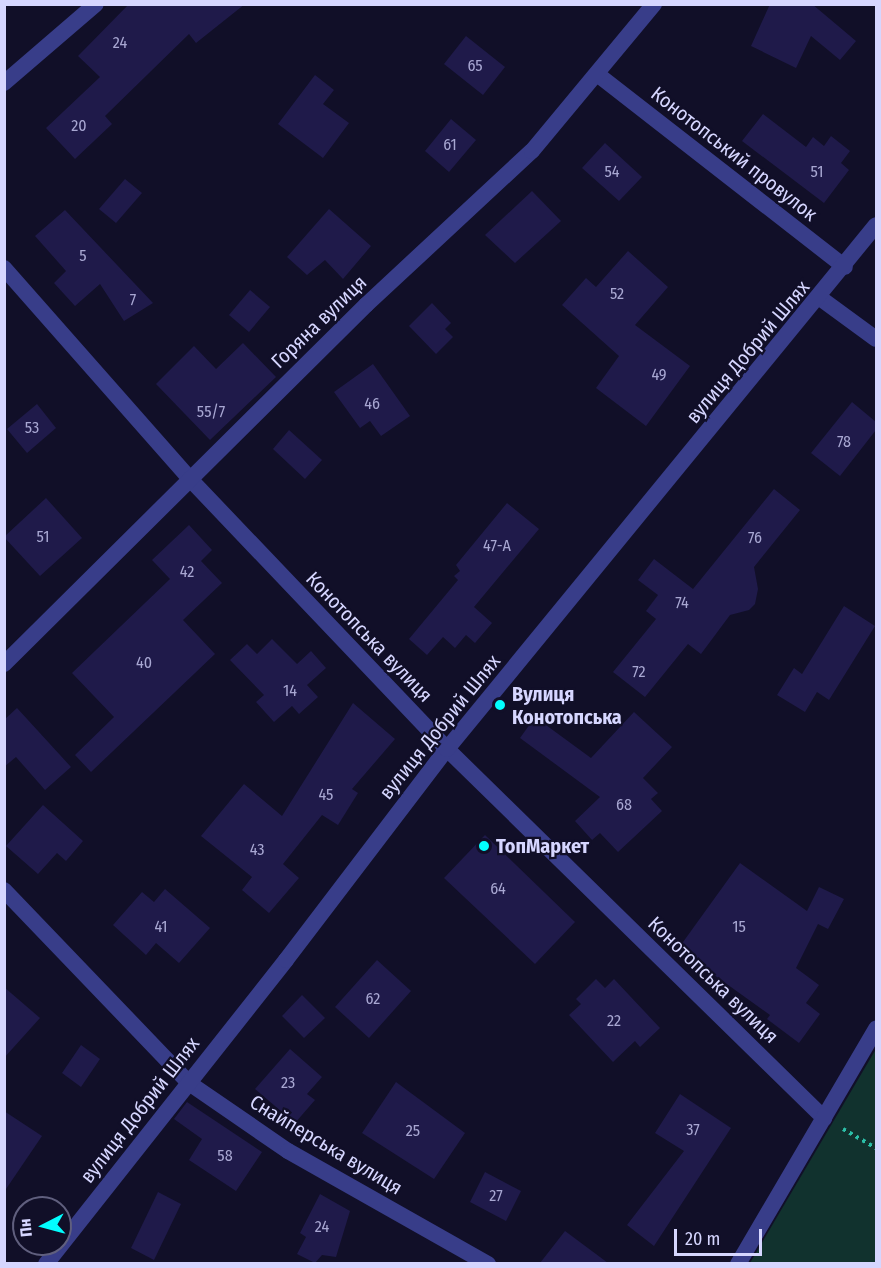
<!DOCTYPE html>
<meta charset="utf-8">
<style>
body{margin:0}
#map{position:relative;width:881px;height:1268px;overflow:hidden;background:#110f28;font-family:"Fira Sans Condensed",sans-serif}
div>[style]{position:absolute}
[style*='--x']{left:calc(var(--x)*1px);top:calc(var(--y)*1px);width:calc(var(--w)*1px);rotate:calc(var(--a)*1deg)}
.green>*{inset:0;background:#11322e}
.building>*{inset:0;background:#1f1a4a}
.path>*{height:4px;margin-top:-2px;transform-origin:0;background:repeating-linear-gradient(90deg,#2bbea7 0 3px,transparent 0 7.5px)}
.minor>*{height:16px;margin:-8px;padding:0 8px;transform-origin:8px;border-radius:8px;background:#383d89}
.tertiary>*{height:16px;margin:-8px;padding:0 8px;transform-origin:8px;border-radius:8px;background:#383d89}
.dots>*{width:16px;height:16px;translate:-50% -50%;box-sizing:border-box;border:3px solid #110f28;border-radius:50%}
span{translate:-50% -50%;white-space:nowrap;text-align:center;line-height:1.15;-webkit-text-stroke:4.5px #110f28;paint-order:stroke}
.number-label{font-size:16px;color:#a8a7d2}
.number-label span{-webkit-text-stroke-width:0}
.street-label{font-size:20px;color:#d6d6ff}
.poi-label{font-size:20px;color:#d6d6ff;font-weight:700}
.left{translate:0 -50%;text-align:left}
.frame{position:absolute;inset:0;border:6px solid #d6d6ff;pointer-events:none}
.north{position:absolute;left:12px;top:1196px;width:60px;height:60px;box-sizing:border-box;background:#110f28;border:2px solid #605f7e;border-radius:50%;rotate:264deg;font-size:16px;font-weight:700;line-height:24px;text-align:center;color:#d6d6ff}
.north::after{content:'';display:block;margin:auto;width:21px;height:27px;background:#02feff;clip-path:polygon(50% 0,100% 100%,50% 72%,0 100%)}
.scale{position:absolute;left:674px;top:1229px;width:88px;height:27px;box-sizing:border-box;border:3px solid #d6d6ff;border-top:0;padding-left:8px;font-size:18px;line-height:21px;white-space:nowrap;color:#d6d6ff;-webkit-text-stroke:4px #110f28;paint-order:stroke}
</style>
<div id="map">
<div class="green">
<div style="clip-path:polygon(876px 1049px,876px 1263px,750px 1263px)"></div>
</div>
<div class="building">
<div style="clip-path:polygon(129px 4px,245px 4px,196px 43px,189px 34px,105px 116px,112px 124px,75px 159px,46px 128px,100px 77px,78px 56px)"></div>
<div style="clip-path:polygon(770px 4px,812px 4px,856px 41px,840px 60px,811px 36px,796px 68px,751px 46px)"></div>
<div style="clip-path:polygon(466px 36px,505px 67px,483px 95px,444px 64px)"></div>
<div style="clip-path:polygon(315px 75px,334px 90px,323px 104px,349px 123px,323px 158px,278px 124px)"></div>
<div style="clip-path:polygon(763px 114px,806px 147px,813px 137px,824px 146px,831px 136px,850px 151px,841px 163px,849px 170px,824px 203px,742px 141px)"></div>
<div style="clip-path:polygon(451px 119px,476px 140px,449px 172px,425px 151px)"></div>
<div style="clip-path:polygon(605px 143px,642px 177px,619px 201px,582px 168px)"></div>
<div style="clip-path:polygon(125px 179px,142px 193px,116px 223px,99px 209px)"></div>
<div style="clip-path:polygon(532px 191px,561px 221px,515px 263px,485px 235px)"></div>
<div style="clip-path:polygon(329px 209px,371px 246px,343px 279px,325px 260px,307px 275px,287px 257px)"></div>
<div style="clip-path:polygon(65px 210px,153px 303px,124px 321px,100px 284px,75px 306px,54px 283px,66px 271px,35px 236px)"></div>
<div style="clip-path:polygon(628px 251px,668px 287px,635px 325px,690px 366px,646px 426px,596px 388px,619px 356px,562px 305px,586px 278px,596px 287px)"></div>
<div style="clip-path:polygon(250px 290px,270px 307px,249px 332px,229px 315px)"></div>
<div style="clip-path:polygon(432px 303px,451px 323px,445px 329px,453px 337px,436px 354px,409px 326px)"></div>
<div style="clip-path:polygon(243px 343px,276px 377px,210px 440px,156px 384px,194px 346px,216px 369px)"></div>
<div style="clip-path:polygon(373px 364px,410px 416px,381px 436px,370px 421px,360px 428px,334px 392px)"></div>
<div style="clip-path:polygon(852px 402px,876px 422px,876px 430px,840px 476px,811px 453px)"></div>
<div style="clip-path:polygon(37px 404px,56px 428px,27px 453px,7px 429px)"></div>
<div style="clip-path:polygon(289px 430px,322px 460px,305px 479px,273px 449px)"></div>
<div style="clip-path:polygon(774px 489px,800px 510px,754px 567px,758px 589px,755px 604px,749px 610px,730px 615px,701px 654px,688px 644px,645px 697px,613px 672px,656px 619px,646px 611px,658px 595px,638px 580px,654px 559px,693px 589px)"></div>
<div style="clip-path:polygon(46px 498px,82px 538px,40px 576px,4px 537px)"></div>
<div style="clip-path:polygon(507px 503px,539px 529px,474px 607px,492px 623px,475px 643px,466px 635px,455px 648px,443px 637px,427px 655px,409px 639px,458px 580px,454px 576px,460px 571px,456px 565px)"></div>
<div style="clip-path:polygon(189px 525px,212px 550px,201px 561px,222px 583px,183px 620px,215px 654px,91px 772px,75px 755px,114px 717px,72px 673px,170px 579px,152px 560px)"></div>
<div style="clip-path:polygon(844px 606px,875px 626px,829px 700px,817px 692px,805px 712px,777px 695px,794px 668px,802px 674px)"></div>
<div style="clip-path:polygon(272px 639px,297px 664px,311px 651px,326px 668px,307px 685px,318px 697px,299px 714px,292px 706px,274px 722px,256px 702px,264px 695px,230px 660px,247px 644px,257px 654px)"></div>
<div style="clip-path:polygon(353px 703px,395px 739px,352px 789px,358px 793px,338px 825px,322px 815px,283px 864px,299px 878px,269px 913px,242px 890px,252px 877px,201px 836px,244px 784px,282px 816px)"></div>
<div style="clip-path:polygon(17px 708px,71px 767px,45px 790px,16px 757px,4px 767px,4px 720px)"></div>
<div style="clip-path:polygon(634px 712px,672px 747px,643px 778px,658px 793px,651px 799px,662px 811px,618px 852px,600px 833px,592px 840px,575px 821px,600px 797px,520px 738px,535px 717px,591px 758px)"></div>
<div style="clip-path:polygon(43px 805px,83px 841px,66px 861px,57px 853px,38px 874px,6px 846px)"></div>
<div style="clip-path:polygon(485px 835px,575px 922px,535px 964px,444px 878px)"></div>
<div style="clip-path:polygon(740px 863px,807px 911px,819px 887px,844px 899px,828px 929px,818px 924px,796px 968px,819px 985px,806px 1003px,820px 1014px,799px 1043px,767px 1019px,770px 1015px,678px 949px)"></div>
<div style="clip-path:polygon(165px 889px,210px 928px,179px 963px,156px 943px,146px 955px,113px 925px,142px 892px,154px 902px)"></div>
<div style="clip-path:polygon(377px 960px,411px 991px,369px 1038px,335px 1007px)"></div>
<div style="clip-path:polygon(596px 979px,605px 988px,614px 979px,660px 1028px,640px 1047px,635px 1041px,613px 1062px,569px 1015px,581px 1004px,576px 999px)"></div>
<div style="clip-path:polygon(4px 987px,40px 1018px,4px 1058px)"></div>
<div style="clip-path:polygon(302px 995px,325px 1018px,304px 1038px,282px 1016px)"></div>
<div style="clip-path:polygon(81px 1045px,100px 1059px,81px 1087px,62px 1073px)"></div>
<div style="clip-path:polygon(290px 1049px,322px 1077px,307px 1094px,315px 1100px,295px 1123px,255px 1089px)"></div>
<div style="clip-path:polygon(396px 1082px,465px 1133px,434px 1179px,362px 1133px)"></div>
<div style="clip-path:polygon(680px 1094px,731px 1128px,654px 1246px,627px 1225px,684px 1151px,655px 1133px)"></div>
<div style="clip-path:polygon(187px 1102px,262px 1152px,236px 1191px,189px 1160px,202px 1139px,174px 1119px)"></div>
<div style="clip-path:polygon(4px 1111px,42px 1136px,4px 1192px)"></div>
<div style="clip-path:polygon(485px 1172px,521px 1191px,506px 1221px,470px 1202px)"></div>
<div style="clip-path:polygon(158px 1192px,181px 1204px,154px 1260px,131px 1248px)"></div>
<div style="clip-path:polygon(320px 1194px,350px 1211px,336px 1257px,322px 1255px,315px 1263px,297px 1254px,306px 1237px,300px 1233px)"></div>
<div style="clip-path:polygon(565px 1231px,608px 1263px,540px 1263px)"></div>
</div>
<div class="path">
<div style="--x:843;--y:1129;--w:38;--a:30"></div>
</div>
<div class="minor">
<div style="--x:597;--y:74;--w:314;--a:37.9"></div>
<div style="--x:4;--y:83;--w:121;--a:-40.7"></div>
<div style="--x:4;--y:268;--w:281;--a:48.6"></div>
<div style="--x:190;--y:479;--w:373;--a:46.4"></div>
<div style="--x:447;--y:749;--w:528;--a:44.39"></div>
<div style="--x:820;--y:298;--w:69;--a:36.2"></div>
<div style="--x:4;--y:664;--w:510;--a:-44.76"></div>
<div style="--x:366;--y:305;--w:226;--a:-42.9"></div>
<div style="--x:532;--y:151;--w:191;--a:-50.3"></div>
<div style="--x:4;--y:890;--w:267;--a:46.2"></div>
<div style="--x:189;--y:1083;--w:120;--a:34.5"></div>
<div style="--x:288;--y:1151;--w:230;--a:29.5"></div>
<div style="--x:738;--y:1264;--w:273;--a:-59.6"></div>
</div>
<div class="tertiary">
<div style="--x:46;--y:1264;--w:387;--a:-51.7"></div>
<div style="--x:286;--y:960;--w:265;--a:-52.7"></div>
<div style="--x:447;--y:749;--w:677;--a:-50.69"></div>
</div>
<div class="dots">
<div style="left:500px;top:705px;background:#02feff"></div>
<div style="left:484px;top:846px;background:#02feff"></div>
</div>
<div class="number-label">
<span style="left:120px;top:43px">24</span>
<span style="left:475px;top:66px">65</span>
<span style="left:79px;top:126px">20</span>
<span style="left:450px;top:145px">61</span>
<span style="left:612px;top:172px">54</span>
<span style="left:817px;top:172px">51</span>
<span style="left:83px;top:256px">5</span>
<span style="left:617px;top:294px">52</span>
<span style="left:133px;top:300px">7</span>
<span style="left:659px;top:375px">49</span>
<span style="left:372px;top:404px">46</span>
<span style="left:211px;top:412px">55/7</span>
<span style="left:32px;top:428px">53</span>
<span style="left:844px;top:442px">78</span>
<span style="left:43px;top:537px">51</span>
<span style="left:755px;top:538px">76</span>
<span style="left:497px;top:546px">47-А</span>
<span style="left:187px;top:572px">42</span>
<span style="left:682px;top:603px">74</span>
<span style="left:144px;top:663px">40</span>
<span style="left:639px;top:672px">72</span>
<span style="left:290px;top:691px">14</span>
<span style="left:326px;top:795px">45</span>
<span style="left:624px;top:805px">68</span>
<span style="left:257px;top:850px">43</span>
<span style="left:498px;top:889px">64</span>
<span style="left:161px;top:927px">41</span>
<span style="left:739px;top:927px">15</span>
<span style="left:373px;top:999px">62</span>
<span style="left:614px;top:1021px">22</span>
<span style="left:288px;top:1083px">23</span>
<span style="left:693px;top:1130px">37</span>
<span style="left:413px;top:1131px">25</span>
<span style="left:225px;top:1156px">58</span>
<span style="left:496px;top:1196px">27</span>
<span style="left:322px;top:1227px">24</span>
</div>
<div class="street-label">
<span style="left:734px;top:154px;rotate:38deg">Конотопський провулок</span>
<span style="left:319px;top:322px;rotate:-44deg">Горяна вулиця</span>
<span style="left:748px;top:352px;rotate:-50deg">вулиця Добрий Шлях</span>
<span style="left:369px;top:637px;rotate:46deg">Конотопська вулиця</span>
<span style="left:440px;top:727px;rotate:-51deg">вулиця Добрий Шлях</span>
<span style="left:713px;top:980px;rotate:44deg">Конотопська вулиця</span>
<span style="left:140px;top:1110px;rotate:-52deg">вулиця Добрий Шлях</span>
<span style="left:326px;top:1145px;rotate:31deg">Снайперська вулиця</span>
</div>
<div class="poi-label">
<span class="left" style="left:512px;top:706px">Вулиця<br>Конотопська</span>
<span class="left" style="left:496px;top:846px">ТопМаркет</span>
</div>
<div class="frame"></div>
<div class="north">Пн</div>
<div class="scale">20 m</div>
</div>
